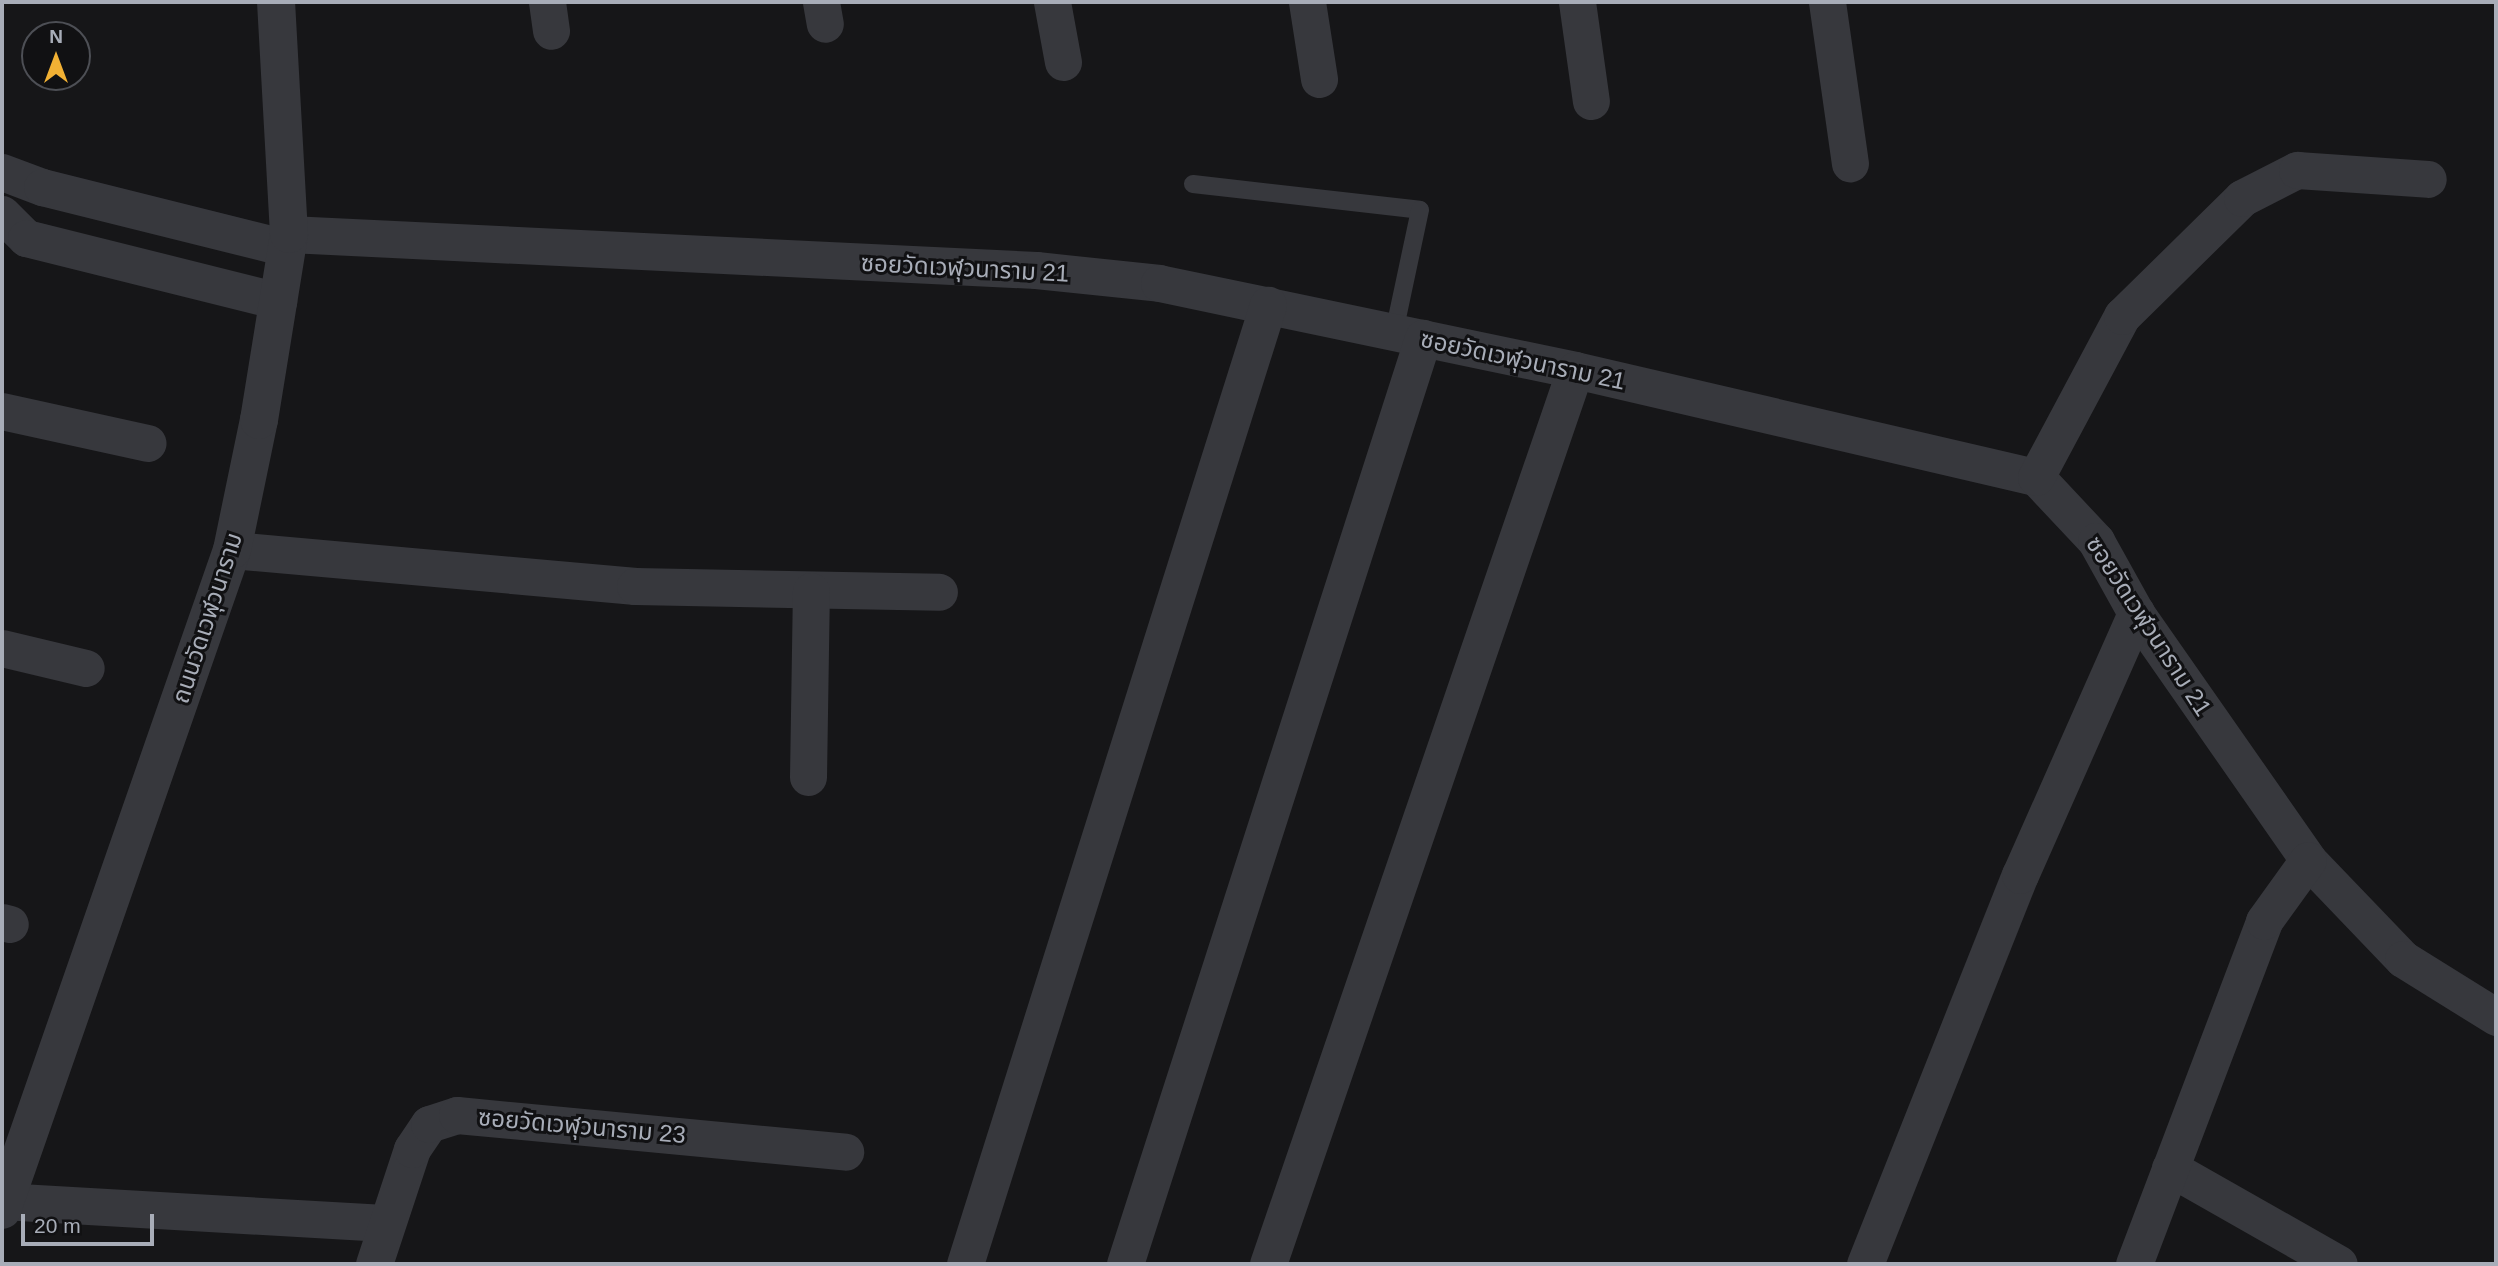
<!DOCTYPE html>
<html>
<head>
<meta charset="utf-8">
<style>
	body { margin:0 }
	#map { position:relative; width:2498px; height:1266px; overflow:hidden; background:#161618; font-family:Helvetica,"Noto Sans Thai",sans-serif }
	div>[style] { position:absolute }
	.service>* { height:18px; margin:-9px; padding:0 9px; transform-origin:9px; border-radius:9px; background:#37383d }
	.minor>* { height:37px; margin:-18.5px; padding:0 18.5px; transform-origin:18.5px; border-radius:18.5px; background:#37383d }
	.tertiary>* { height:38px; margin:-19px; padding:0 19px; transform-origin:19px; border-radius:19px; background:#37383d }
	span { translate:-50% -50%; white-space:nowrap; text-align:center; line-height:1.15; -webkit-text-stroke:6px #111113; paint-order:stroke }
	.street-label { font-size:24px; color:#a8adb8 }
	.frame { position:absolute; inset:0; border:4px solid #a8adb8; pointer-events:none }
	.north { position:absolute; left:21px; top:21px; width:70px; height:70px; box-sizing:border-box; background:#111113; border:2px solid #4d4f55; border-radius:50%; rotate:0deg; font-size:19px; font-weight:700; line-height:28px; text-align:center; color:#a8adb8 }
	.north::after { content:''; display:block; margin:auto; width:24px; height:32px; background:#f2b134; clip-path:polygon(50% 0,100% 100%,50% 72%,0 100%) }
	.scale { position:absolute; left:21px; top:1214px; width:133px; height:32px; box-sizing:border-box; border:4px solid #a8adb8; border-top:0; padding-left:9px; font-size:21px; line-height:24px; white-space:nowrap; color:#a8adb8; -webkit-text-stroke:5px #111113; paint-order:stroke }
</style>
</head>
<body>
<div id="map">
	<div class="service">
		<div style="left:1193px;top:184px;width:228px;rotate:6.5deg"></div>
		<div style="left:1420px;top:210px;width:125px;rotate:102deg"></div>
	</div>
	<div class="minor">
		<div style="left:547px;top:2px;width:29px;rotate:82deg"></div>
		<div style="left:821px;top:2px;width:22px;rotate:80deg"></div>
		<div style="left:1052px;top:2px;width:61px;rotate:79.6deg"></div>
		<div style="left:1307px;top:2px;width:78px;rotate:81.1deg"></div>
		<div style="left:1577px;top:2px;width:100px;rotate:82deg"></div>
		<div style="left:1827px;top:2px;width:163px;rotate:81.9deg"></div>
		<div style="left:2px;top:172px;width:43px;rotate:20.6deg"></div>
		<div style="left:42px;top:187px;width:252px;rotate:14deg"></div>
		<div style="left:2px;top:214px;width:34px;rotate:45deg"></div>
		<div style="left:26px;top:238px;width:260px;rotate:14deg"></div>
		<div style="left:289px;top:234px;width:748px;rotate:2.76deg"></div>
		<div style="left:1036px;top:270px;width:124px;rotate:6deg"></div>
		<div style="left:1159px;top:283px;width:425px;rotate:11.8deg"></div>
		<div style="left:1575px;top:370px;width:473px;rotate:13.1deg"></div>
		<div style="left:2036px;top:477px;width:88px;rotate:46.8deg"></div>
		<div style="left:2096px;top:541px;width:82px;rotate:60.9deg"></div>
		<div style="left:2136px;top:613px;width:301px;rotate:55.1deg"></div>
		<div style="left:2308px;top:860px;width:137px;rotate:46.2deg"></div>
		<div style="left:2403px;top:959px;width:110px;rotate:31.9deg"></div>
		<div style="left:2px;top:411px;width:149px;rotate:12.4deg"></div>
		<div style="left:2036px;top:477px;width:183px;rotate:-61.9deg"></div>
		<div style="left:2122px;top:316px;width:168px;rotate:-44.5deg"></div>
		<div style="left:2242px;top:198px;width:62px;rotate:-27deg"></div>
		<div style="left:2297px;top:170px;width:131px;rotate:3.9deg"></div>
		<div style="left:232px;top:550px;width:405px;rotate:5.1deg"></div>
		<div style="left:635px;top:586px;width:304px;rotate:1.1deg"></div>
		<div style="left:2px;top:648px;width:86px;rotate:13.4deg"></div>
		<div style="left:808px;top:777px;width:186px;rotate:-89.1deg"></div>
		<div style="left:2px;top:922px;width:8px;rotate:14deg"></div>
		<div style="left:2170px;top:1168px;width:194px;rotate:29.6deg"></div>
		<div style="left:2px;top:1201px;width:383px;rotate:3.3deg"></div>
		<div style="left:374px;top:1264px;width:121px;rotate:-71.7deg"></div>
		<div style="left:412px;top:1149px;width:30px;rotate:-56deg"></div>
		<div style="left:429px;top:1124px;width:29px;rotate:-18deg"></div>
		<div style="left:457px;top:1115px;width:390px;rotate:5.4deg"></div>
		<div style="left:965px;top:1264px;width:1006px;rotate:-72.47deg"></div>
		<div style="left:1125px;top:1264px;width:973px;rotate:-72.16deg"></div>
		<div style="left:1268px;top:1264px;width:945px;rotate:-71.05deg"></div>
		<div style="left:1865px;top:1264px;width:419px;rotate:-68.3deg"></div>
		<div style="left:2020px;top:875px;width:287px;rotate:-66.1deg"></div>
		<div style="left:2134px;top:1264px;width:367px;rotate:-69.2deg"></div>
		<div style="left:2264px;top:921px;width:75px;rotate:-54.2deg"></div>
	</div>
	<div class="tertiary">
		<div style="left:2px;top:1210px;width:699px;rotate:-70.79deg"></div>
		<div style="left:232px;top:550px;width:133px;rotate:-78.3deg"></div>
		<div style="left:259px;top:420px;width:188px;rotate:-80.8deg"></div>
		<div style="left:289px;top:234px;width:232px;rotate:-93.2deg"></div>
	</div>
	<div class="street-label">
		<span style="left:965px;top:268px;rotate:3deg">ซอยวัดเวฬุวนาราม 21</span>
		<span style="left:1523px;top:360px;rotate:12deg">ซอยวัดเวฬุวนาราม 21</span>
		<span style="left:207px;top:618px;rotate:-72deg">ถนนวัดเวฬุวนาราม</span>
		<span style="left:2149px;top:626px;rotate:57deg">ซอยวัดเวฬุวนาราม 21</span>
		<span style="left:582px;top:1126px;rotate:5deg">ซอยวัดเวฬุวนาราม 23</span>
	</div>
	<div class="frame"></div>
	<div class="north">N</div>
	<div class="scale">20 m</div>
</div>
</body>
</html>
